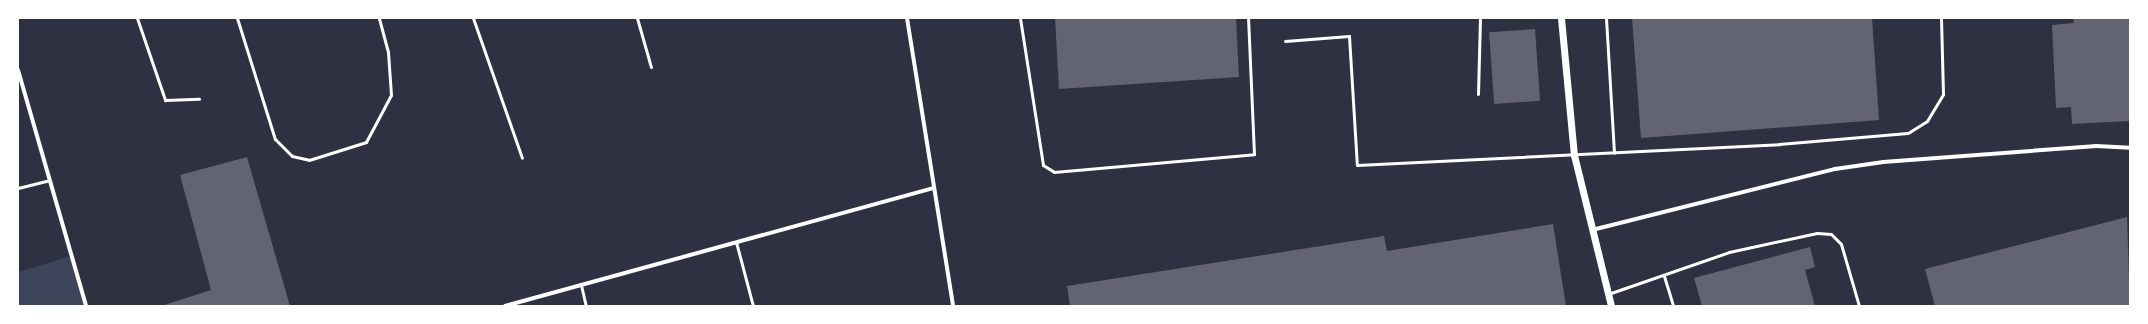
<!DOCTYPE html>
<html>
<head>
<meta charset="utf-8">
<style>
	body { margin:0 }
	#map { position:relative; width:2148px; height:324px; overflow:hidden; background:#2d3142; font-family:Overpass,sans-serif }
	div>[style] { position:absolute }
	.green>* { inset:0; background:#3c4559 }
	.building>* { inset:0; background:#626471; transform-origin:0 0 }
	.service>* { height:3px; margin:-1.5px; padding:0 1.5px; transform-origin:1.5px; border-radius:1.5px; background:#fff }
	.minor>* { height:4px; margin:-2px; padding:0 2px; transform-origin:2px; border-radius:2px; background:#fff }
	.tertiary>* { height:7px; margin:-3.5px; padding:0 3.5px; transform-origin:3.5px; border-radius:3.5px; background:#fff }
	span { translate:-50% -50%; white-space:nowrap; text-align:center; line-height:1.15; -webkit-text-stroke:4px #fff; paint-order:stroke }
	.frame { position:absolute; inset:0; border:19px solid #fff; pointer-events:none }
</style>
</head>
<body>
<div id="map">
	<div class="green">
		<div style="clip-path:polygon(71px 256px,86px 306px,18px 306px,18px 272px)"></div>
	</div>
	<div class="building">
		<div style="clip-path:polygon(1055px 18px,1236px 18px,1239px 77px,1059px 89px)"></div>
		<div style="clip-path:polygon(1632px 18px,1872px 18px,1879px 120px,1641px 138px)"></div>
		<div style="clip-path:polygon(2073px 18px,2130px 18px,2130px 121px,2072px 124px,2071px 107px,2056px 108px,2052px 25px,2074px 23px)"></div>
		<div style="left:1535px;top:29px;width:72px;height:46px;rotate:86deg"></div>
		<div style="clip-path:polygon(247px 157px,290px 306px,161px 306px,211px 290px,180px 175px)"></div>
		<div style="clip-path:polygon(2127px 217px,2130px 306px,1935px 306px,1925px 269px)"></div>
		<div style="clip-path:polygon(1553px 224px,1566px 306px,1070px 306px,1067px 286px,1384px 236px,1387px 251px)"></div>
		<div style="clip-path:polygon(1810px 247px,1815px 267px,1805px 270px,1815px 306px,1702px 306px,1694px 278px)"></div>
	</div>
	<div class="service">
		<div style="left:137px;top:18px;width:87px;rotate:71.1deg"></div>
		<div style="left:165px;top:100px;width:34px;rotate:-2deg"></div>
		<div style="left:237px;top:18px;width:127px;rotate:72.6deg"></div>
		<div style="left:275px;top:139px;width:24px;rotate:45deg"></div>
		<div style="left:292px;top:156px;width:17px;rotate:13deg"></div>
		<div style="left:309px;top:160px;width:60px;rotate:-17.5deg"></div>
		<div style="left:366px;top:142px;width:53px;rotate:-62deg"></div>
		<div style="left:391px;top:95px;width:43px;rotate:-94deg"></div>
		<div style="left:388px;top:52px;width:35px;rotate:-105deg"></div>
		<div style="left:473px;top:18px;width:148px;rotate:70.7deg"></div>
		<div style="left:637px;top:18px;width:51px;rotate:74.1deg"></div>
		<div style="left:1020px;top:18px;width:149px;rotate:81.1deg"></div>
		<div style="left:1043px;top:165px;width:13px;rotate:32deg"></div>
		<div style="left:1054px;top:172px;width:201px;rotate:-5.1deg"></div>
		<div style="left:1254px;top:154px;width:136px;rotate:-92.5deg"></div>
		<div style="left:1606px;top:18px;width:135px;rotate:86.6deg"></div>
		<div style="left:1285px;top:41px;width:64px;rotate:-4.5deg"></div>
		<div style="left:1349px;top:36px;width:129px;rotate:86.5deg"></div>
		<div style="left:1357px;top:165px;width:423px;rotate:-2.8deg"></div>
		<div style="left:1779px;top:144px;width:129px;rotate:-4.9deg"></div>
		<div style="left:1908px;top:133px;width:22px;rotate:-32deg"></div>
		<div style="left:1927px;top:121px;width:31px;rotate:-59deg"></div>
		<div style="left:1943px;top:94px;width:76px;rotate:-91.5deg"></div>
		<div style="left:1478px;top:94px;width:76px;rotate:-88.5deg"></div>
		<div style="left:18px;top:188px;width:32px;rotate:-14deg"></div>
		<div style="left:736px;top:242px;width:66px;rotate:75.1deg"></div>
		<div style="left:1664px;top:276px;width:31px;rotate:73deg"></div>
		<div style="left:581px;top:285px;width:22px;rotate:77deg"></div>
		<div style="left:1608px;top:294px;width:128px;rotate:-19.1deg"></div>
		<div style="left:1729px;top:252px;width:90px;rotate:-12.2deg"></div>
		<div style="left:1817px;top:233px;width:14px;rotate:4deg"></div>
		<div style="left:1831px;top:234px;width:14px;rotate:45deg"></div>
		<div style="left:1841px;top:244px;width:65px;rotate:73.8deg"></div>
	</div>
	<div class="minor">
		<div style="left:907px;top:18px;width:292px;rotate:80.9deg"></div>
		<div style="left:18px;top:70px;width:246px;rotate:73.9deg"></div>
		<div style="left:1592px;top:230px;width:251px;rotate:-14.1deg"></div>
		<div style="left:1835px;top:169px;width:49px;rotate:-8.3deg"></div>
		<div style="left:1883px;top:162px;width:214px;rotate:-4.3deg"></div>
		<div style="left:2096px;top:146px;width:34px;rotate:3deg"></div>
		<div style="left:505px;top:306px;width:445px;rotate:-15.4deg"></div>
	</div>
	<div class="tertiary">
		<div style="left:1561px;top:18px;width:138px;rotate:84.6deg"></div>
		<div style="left:1574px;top:155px;width:155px;rotate:76.2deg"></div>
	</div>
	<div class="frame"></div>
</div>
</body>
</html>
